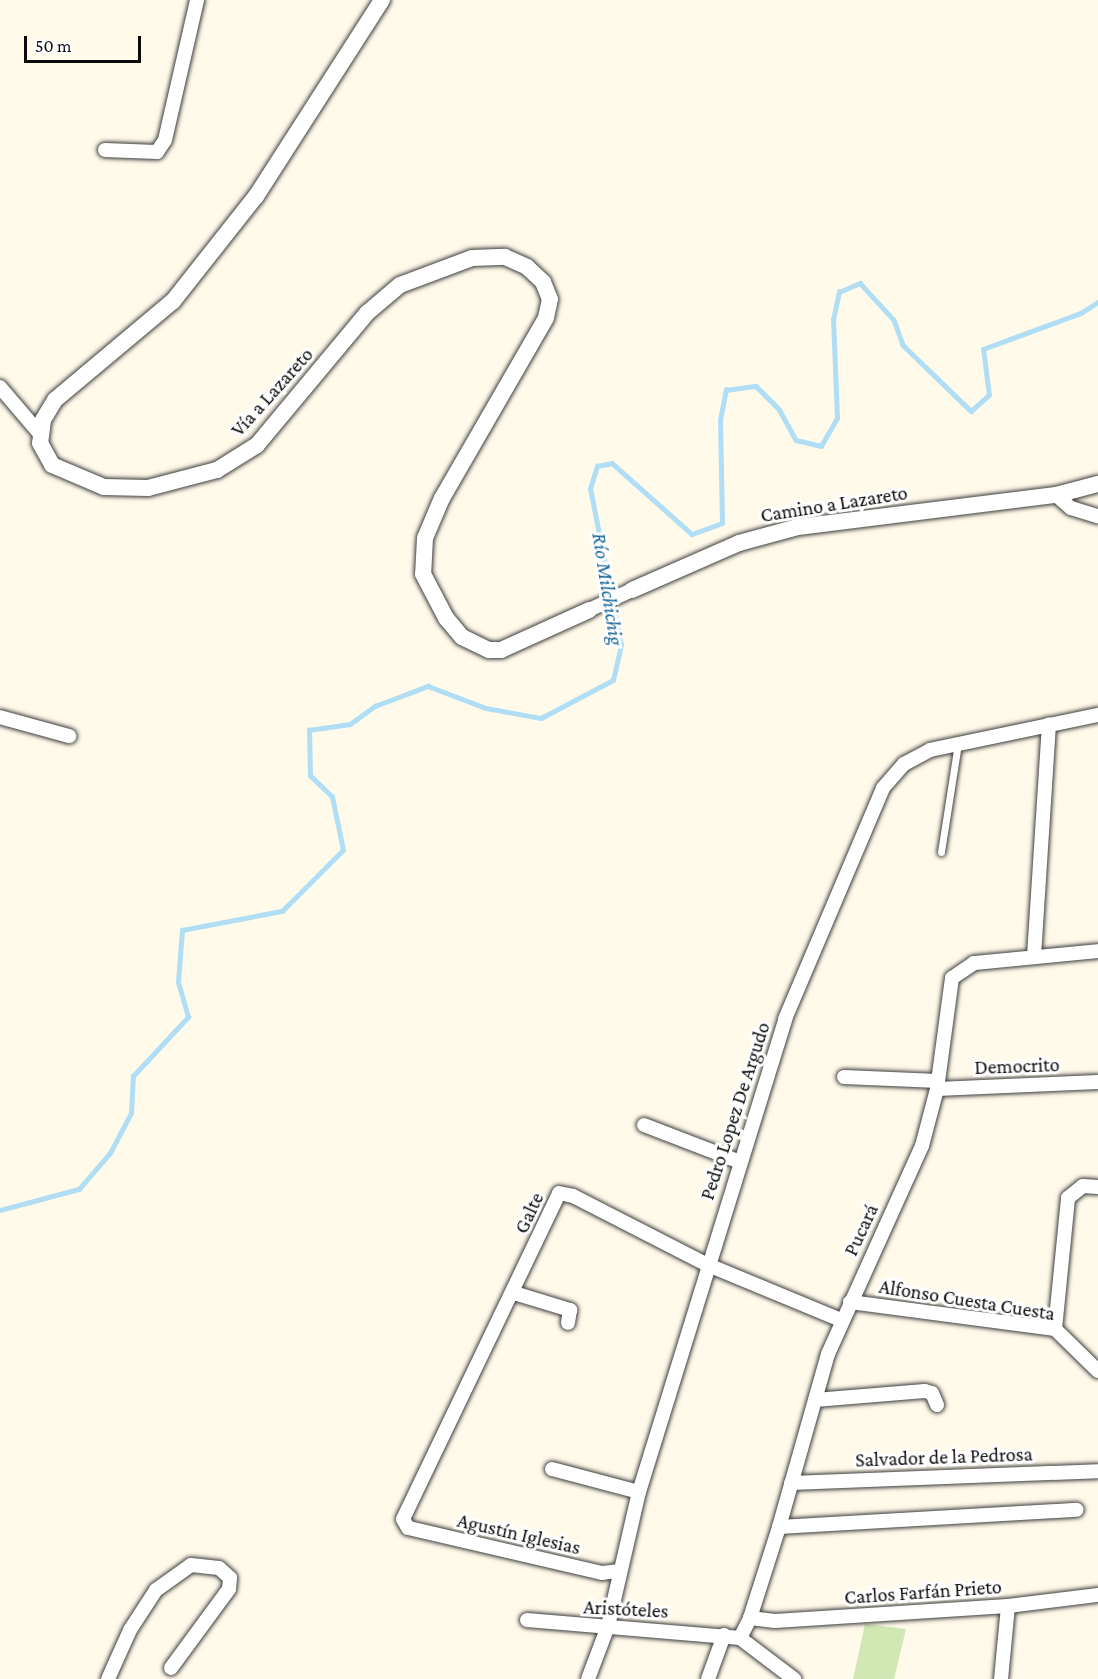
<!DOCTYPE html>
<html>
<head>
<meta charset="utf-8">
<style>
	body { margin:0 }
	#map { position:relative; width:1098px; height:1679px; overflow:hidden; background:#fffaea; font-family:"Crimson Pro",serif }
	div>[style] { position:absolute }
	.green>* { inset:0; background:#d1e8b5 }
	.stream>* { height:4.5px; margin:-2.25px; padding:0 2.25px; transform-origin:2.25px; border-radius:2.25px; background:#afdef5 }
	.roads { filter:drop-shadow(0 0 2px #3e3e3e) drop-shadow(0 0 2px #3e3e3e) }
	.service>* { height:7px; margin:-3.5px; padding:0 3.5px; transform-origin:3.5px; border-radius:3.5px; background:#fff }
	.minor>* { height:14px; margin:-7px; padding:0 7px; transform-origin:7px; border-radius:7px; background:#fff }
	.tertiary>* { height:16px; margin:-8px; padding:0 8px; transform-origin:8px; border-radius:8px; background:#fff }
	span { translate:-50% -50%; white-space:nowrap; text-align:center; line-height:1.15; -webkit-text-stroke:6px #fff; paint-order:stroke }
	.street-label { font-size:20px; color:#0b0b0b }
	.water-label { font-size:21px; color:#17679b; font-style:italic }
	.scale { position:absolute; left:24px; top:36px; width:117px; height:27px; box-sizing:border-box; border:3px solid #0b0b0b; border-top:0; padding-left:8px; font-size:18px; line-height:21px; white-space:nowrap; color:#0b0b0b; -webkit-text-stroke:4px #fff; paint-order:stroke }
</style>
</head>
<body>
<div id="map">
	<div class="green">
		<div style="clip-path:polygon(865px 1624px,906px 1629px,894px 1679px,853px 1679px)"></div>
	</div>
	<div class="stream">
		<div style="left:0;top:1210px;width:82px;rotate:-14.9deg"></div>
		<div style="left:79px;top:1189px;width:48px;rotate:-49.3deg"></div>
		<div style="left:110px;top:1153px;width:45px;rotate:-62.3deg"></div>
		<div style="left:131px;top:1113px;width:37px;rotate:-87deg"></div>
		<div style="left:133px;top:1076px;width:81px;rotate:-47deg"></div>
		<div style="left:188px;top:1017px;width:36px;rotate:-106deg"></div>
		<div style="left:178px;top:982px;width:52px;rotate:-85.6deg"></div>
		<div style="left:182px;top:930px;width:102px;rotate:-10.8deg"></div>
		<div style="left:282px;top:911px;width:86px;rotate:-45deg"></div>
		<div style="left:343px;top:850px;width:54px;rotate:-101.7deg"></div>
		<div style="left:332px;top:797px;width:30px;rotate:-136deg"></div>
		<div style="left:310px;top:776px;width:46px;rotate:-91.2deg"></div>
		<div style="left:309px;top:730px;width:41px;rotate:-8.3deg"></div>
		<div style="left:350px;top:724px;width:31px;rotate:-36deg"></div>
		<div style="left:375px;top:706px;width:57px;rotate:-20.7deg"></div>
		<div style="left:428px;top:686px;width:62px;rotate:20.8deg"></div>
		<div style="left:486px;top:708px;width:56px;rotate:10.3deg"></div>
		<div style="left:541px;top:718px;width:81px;rotate:-27.8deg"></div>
		<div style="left:613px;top:680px;width:36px;rotate:-77deg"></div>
		<div style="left:621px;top:645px;width:159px;rotate:-101.2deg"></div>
		<div style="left:590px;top:489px;width:24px;rotate:-73deg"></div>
		<div style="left:597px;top:466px;width:15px;rotate:-11deg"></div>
		<div style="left:612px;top:463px;width:107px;rotate:41.6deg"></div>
		<div style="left:692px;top:534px;width:32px;rotate:-20deg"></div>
		<div style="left:722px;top:523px;width:103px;rotate:-91.1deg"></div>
		<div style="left:720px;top:420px;width:31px;rotate:-79deg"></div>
		<div style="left:726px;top:390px;width:30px;rotate:-8deg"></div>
		<div style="left:756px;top:386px;width:33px;rotate:45deg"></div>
		<div style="left:779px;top:409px;width:35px;rotate:61deg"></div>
		<div style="left:796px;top:440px;width:26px;rotate:13deg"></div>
		<div style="left:821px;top:446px;width:32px;rotate:-60deg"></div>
		<div style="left:837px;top:418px;width:98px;rotate:-92.3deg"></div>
		<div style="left:833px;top:320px;width:29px;rotate:-78deg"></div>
		<div style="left:839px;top:292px;width:23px;rotate:-23deg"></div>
		<div style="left:860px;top:283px;width:50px;rotate:47.4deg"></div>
		<div style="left:894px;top:320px;width:27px;rotate:70deg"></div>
		<div style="left:903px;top:345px;width:95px;rotate:44.1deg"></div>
		<div style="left:971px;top:411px;width:24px;rotate:-42deg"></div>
		<div style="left:989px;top:395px;width:46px;rotate:-97.4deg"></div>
		<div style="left:983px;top:349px;width:104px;rotate:-20.2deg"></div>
		<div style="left:1081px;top:313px;width:20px;rotate:-33deg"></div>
	</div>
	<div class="roads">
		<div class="service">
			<div style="left:941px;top:852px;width:110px;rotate:-81.1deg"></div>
		</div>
		<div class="minor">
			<div style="left:105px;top:150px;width:52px;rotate:2.2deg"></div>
			<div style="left:157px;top:152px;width:14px;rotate:-56deg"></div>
			<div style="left:165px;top:140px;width:144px;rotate:-77.1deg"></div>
			<div style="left:0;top:387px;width:62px;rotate:49.6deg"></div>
			<div style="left:1056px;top:495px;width:20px;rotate:41deg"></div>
			<div style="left:1071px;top:508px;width:28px;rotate:17deg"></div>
			<div style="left:589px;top:610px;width:47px;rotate:-24.9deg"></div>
			<div style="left:0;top:717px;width:72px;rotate:15.4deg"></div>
			<div style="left:1034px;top:956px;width:232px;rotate:-86.3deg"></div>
			<div style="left:844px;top:1077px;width:94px;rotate:2.4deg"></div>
			<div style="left:937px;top:1089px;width:161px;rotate:-2.5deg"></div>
			<div style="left:644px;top:1125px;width:101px;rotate:21deg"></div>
			<div style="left:514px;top:1293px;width:59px;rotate:16.9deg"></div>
			<div style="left:570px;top:1310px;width:13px;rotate:99deg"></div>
			<div style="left:850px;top:1302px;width:207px;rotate:7.5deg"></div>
			<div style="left:1055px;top:1329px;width:60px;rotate:44.3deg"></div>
			<div style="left:1055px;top:1329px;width:132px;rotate:-84.3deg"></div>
			<div style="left:1068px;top:1198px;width:19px;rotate:-39deg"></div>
			<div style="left:1083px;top:1186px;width:15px;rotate:4deg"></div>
			<div style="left:815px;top:1400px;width:110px;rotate:-4.7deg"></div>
			<div style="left:925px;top:1391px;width:7px;rotate:16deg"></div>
			<div style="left:932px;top:1393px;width:13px;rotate:67deg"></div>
			<div style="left:552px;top:1469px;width:90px;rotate:14.8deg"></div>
			<div style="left:791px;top:1483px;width:307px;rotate:-2.2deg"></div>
			<div style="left:779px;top:1527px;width:298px;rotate:-3.3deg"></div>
			<div style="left:620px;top:1571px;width:18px;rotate:174deg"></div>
			<div style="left:602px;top:1573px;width:199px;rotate:-166.9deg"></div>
			<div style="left:408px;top:1528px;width:10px;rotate:-119deg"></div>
			<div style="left:403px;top:1519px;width:361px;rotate:-64.4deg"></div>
			<div style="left:559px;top:1193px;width:14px;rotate:12deg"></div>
			<div style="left:573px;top:1196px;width:152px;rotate:27.1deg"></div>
			<div style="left:708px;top:1265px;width:144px;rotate:22.5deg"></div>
			<div style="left:750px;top:1618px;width:25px;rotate:7deg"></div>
			<div style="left:775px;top:1621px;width:233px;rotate:-3.7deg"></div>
			<div style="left:1008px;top:1606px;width:91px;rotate:-7deg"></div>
			<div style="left:527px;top:1620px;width:214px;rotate:4.8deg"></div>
			<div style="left:740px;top:1638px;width:68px;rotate:37.2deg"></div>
			<div style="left:740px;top:1638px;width:22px;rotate:-63deg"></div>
			<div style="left:750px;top:1618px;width:96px;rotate:-72.3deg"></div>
			<div style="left:779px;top:1527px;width:180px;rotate:-74.2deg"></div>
			<div style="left:828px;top:1354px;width:228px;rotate:-65.7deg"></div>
			<div style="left:922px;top:1146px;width:59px;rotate:-75.3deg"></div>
			<div style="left:937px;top:1089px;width:112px;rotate:-82.3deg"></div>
			<div style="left:952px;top:978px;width:27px;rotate:-34deg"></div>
			<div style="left:974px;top:963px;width:125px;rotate:-5.5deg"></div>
			<div style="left:108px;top:1679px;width:54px;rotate:-65.8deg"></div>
			<div style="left:130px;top:1630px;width:48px;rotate:-57deg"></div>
			<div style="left:156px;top:1590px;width:43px;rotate:-35.5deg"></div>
			<div style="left:191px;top:1565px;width:28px;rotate:6deg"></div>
			<div style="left:219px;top:1568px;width:15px;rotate:42deg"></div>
			<div style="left:230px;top:1578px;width:11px;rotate:95deg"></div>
			<div style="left:229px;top:1589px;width:98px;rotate:126.3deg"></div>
			<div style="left:588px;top:1679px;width:57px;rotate:-69.3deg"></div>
			<div style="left:608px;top:1626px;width:138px;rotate:-77deg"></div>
			<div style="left:639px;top:1492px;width:495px;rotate:-72.8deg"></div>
			<div style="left:785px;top:1019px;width:251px;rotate:-67deg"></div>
			<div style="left:883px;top:788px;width:32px;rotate:-49deg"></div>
			<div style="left:904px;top:764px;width:30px;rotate:-28deg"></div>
			<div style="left:930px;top:750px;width:172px;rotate:-11.8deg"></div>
			<div style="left:708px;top:1679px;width:47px;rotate:-70deg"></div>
			<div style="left:1001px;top:1679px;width:73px;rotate:-84.5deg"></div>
		</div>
		<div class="tertiary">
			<div style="left:382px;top:0;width:233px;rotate:122.7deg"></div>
			<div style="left:256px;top:196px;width:134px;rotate:128.3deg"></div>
			<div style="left:173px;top:301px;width:154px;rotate:140deg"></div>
			<div style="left:55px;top:400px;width:23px;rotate:121deg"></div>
			<div style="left:43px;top:420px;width:23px;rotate:97deg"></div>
			<div style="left:40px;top:443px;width:25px;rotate:61deg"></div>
			<div style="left:52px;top:465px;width:56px;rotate:22.9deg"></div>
			<div style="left:104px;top:487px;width:44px;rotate:1.3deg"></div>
			<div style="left:148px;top:488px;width:71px;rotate:-14.6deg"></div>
			<div style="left:217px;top:470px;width:47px;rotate:-32deg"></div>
			<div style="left:257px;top:445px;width:172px;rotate:-50.2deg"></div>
			<div style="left:367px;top:313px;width:43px;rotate:-40.3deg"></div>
			<div style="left:400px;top:285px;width:77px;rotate:-20.6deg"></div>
			<div style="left:472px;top:258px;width:33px;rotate:-2deg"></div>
			<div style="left:505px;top:257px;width:24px;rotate:24deg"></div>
			<div style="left:527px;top:267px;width:22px;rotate:43deg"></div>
			<div style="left:543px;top:282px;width:18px;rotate:68deg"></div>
			<div style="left:550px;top:299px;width:19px;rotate:102deg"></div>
			<div style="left:546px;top:318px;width:208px;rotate:120deg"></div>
			<div style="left:442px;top:498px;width:43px;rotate:113deg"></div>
			<div style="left:425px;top:538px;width:36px;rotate:93deg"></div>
			<div style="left:423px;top:574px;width:50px;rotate:62.4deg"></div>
			<div style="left:446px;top:618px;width:25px;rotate:50deg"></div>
			<div style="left:462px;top:637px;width:30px;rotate:26deg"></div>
			<div style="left:489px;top:650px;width:12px"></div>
			<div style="left:501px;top:650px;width:97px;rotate:-24.4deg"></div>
			<div style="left:632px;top:590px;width:117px;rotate:-23.7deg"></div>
			<div style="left:739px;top:543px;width:61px;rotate:-15.2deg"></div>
			<div style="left:798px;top:527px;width:260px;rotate:-7.1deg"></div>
			<div style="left:1056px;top:495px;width:43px;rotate:-14.7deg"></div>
		</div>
	</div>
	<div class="street-label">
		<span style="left:272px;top:392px;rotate:-48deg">Vía a Lazareto</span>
		<span style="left:834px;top:504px;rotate:-9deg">Camino a Lazareto</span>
		<span style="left:1017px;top:1066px;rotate:-2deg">Democrito</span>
		<span style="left:735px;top:1111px;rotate:-72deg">Pedro Lopez De Argudo</span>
		<span style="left:529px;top:1213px;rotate:-65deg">Galte</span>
		<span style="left:861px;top:1230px;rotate:-65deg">Pucará</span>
		<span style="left:967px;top:1300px;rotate:9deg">Alfonso Cuesta Cuesta</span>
		<span style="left:944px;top:1457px;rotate:-2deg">Salvador de la Pedrosa</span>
		<span style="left:519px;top:1534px;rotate:13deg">Agustín Iglesias</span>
		<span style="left:923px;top:1592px;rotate:-4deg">Carlos Farfán Prieto</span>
		<span style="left:626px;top:1609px;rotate:3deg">Aristóteles</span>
	</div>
	<div class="water-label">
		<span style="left:608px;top:589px;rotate:81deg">Río Milchichig</span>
	</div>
	<div class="scale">50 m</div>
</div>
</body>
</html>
